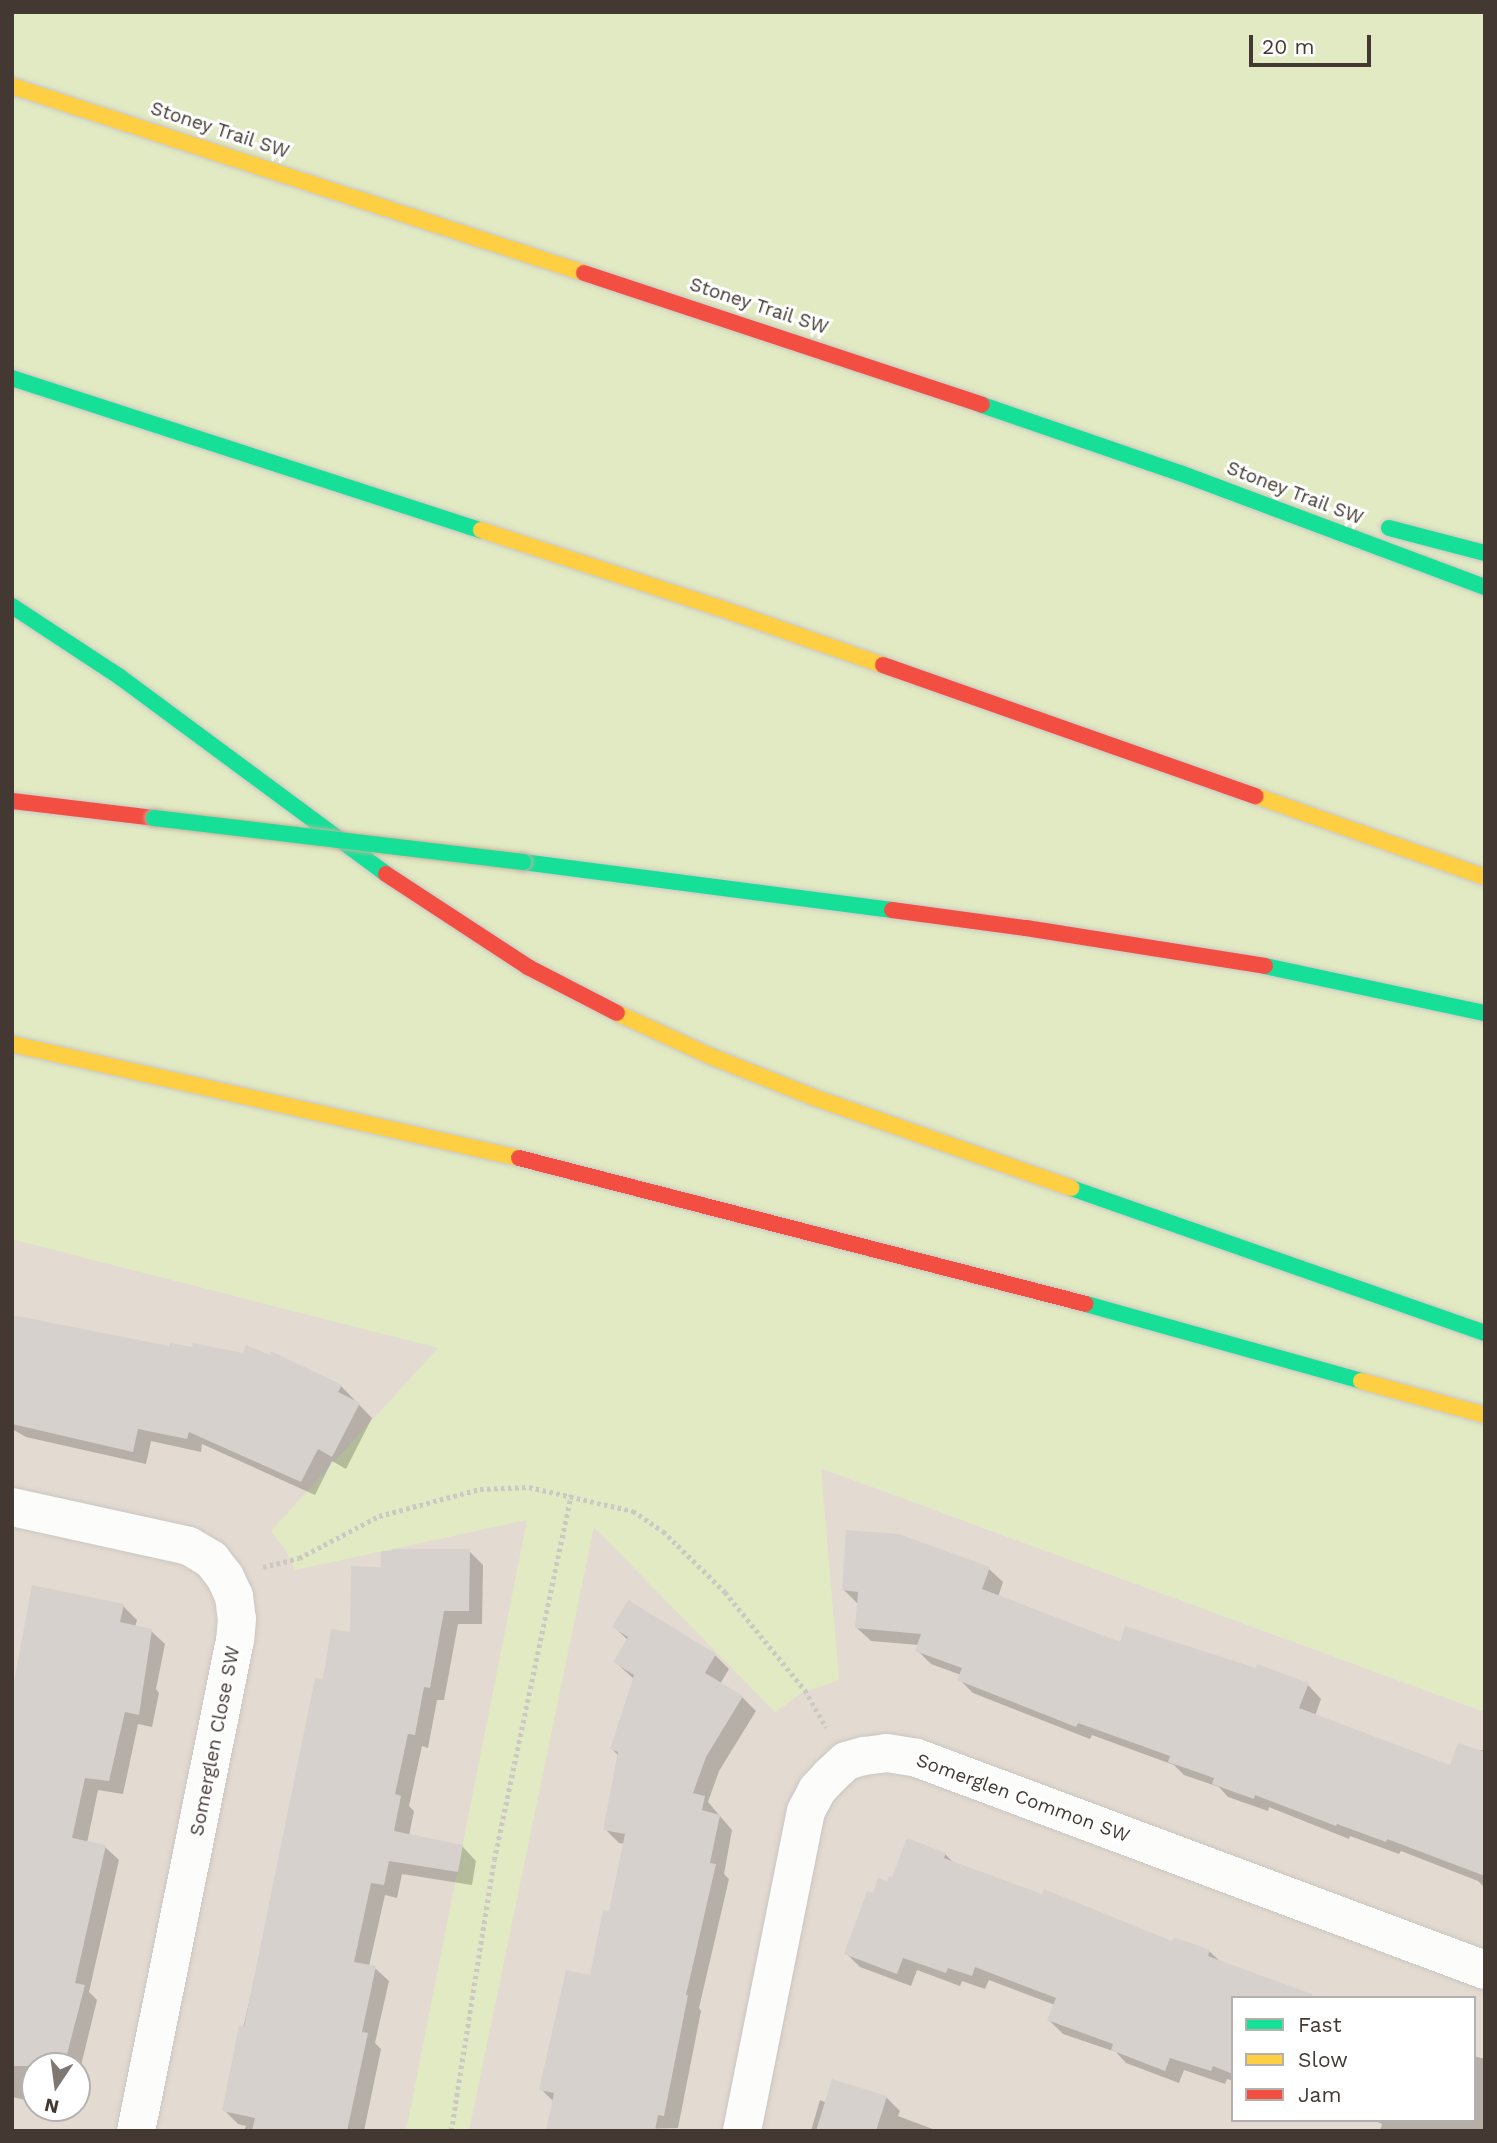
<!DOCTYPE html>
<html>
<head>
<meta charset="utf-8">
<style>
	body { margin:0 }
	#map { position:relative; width:1497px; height:2143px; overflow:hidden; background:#eeeae5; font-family:"Work Sans",sans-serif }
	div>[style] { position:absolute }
	.residential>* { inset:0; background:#e3dbd2 }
	.green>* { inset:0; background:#e1eac2 }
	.shadow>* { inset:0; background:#0003 }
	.building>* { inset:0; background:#d6d1cc }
	.path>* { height:4.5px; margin-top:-2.25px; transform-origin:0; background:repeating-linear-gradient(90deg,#ccc9c5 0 3.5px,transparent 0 7px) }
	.roads { filter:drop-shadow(0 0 2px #cac6c1) drop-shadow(0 0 2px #cac6c1) }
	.street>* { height:38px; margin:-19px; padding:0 19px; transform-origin:19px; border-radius:19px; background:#fcfcfb }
	.fast>* { height:16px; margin:-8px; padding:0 8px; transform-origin:8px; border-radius:8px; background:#16e098 }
	.slow>* { height:16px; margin:-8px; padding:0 8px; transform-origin:8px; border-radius:8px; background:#ffcf43 }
	.jam>* { height:16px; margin:-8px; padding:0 8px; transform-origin:8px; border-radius:8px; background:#f24e42 }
	.bridges { filter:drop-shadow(0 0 2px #c8b29f) drop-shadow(0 0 2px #c8b29f) }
	.fast-bridge>* { height:16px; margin:-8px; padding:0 8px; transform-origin:8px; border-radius:8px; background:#16e098 }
	span { translate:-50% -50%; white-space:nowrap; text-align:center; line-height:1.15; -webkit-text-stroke:6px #fff; paint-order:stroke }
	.street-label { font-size:19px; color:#433932 }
	.frame { position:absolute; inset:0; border:14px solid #433932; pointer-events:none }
	.legend { position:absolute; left:1231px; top:1996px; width:245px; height:126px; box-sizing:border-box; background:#fff; border:2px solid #b4b0ad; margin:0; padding:9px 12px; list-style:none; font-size:21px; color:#433932 }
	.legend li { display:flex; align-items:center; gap:14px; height:35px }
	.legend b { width:35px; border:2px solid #b4b0ad }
	.north { position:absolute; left:21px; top:2052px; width:70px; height:70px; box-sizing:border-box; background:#fff; border:2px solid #b4b0ad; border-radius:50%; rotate:193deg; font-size:19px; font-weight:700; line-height:28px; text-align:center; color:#433932 }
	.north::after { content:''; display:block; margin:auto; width:24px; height:32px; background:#7f7771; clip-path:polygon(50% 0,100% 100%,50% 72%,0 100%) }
	.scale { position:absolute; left:1249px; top:35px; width:122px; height:32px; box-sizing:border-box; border:4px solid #433932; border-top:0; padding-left:9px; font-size:21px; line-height:24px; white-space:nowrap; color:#433932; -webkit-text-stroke:5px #fff; paint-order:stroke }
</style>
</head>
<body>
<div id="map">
	<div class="residential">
		<div style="clip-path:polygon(evenodd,12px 1239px,614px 1392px,1485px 1712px,1485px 2131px,12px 2131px,12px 1239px,1233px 1998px,1474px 1998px,1474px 2120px,1233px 2120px,1233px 1998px,12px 1239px,35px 2066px,77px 2066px,77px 2108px,35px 2108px,35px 2066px)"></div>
	</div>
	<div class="green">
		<div style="clip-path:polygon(12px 12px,1485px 12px,1485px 1712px,821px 1468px,839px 1680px,802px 1693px,775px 1712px,594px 1527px,469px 2131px,406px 2131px,527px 1520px,295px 1570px,285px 1549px,271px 1531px,438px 1348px,12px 1239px)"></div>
	</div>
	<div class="shadow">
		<div style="clip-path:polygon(12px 1316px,341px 1386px,372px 1418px,346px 1469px,332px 1461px,315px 1495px,202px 1444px,201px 1452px,151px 1441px,146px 1464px,26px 1437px,12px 1429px)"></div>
		<div style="clip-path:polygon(899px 1535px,989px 1569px,1003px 1582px,998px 1597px,1121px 1644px,1308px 1685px,1321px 1699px,1315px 1716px,1451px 1767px,1481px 1750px,1485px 1751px,1485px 1888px,1478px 1881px,1401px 1851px,1399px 1854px,1350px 1836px,1349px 1839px,1269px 1807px,1268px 1811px,1228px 1797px,1219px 1787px,1184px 1775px,1174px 1765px,1092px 1735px,1090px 1739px,973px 1693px,959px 1679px,961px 1675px,931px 1664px,917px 1650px,919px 1645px,871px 1641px,857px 1628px,857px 1603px,844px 1590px)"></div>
		<div style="clip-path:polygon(469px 1551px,483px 1565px,482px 1624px,458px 1624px,444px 1700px,437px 1700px,428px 1748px,422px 1746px,409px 1806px,414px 1811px,409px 1836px,463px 1847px,476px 1861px,472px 1885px,402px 1874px,397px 1898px,385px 1895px,369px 1966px,375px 1968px,389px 1981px,375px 2043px,381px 2049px,364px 2131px,244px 2131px,246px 2126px,238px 2124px,224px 2110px,324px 1681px,352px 1634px,383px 1569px)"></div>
		<div style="clip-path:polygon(123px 1606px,137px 1620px,135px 1627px,151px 1631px,165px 1644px,156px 1689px,159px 1693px,152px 1727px,138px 1724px,123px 1794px,98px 1790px,87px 1843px,105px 1847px,119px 1860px,89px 1992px,97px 2000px,77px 2082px,77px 2066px,35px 2066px,35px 2102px,12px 2097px,12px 1700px)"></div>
		<div style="clip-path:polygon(614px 1627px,715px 1655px,729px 1669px,720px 1684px,742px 1697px,756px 1711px,719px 1771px,708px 1802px,732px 1830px,724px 1874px,729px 1879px,699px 2008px,701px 2011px,678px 2128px,548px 2131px,554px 2102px,541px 2089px,591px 1977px,611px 1913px,625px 1844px,619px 1843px,605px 1829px,619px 1756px,612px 1749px,634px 1679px,615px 1662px,628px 1640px)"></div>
		<div style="clip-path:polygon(945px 1854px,954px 1863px,1174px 1943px,1209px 1951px,1221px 1962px,1318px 1998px,1233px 1998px,1233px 2081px,1227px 2079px,1225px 2084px,1184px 2070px,1179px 2083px,1126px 2063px,1116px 2052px,1063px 2034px,1049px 2020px,1055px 2005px,989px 1980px,985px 1989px,962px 1981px,960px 1986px,917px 1970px,911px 1986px,860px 1967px,846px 1953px,874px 1895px,888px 1883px)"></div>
		<div style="clip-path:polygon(1474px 2056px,1485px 2059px,1485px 2131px,1380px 2131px,1382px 2124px,1373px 2120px,1474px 2120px)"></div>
		<div style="clip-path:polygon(886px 2097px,900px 2111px,898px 2116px,938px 2131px,811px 2131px,820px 2100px,827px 2103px)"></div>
	</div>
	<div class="building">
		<div style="clip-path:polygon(12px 1315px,169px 1346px,170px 1343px,192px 1347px,193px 1343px,243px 1353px,246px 1345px,270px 1355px,271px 1351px,342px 1385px,338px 1392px,360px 1403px,332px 1457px,318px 1449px,301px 1482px,189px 1432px,187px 1439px,138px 1429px,133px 1452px,12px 1424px)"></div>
		<div style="clip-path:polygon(846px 1530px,899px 1534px,990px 1567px,982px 1589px,1120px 1642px,1125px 1626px,1256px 1668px,1257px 1664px,1309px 1683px,1299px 1708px,1450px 1765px,1458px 1743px,1485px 1752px,1485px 1876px,1387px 1839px,1386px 1842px,1337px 1824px,1336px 1826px,1255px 1795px,1254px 1799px,1212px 1784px,1214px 1778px,1168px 1762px,1170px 1756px,1078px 1723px,1076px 1727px,957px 1680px,962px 1668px,915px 1651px,921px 1634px,855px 1628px,858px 1592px,842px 1590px)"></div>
		<div style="clip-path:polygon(392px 1549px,470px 1549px,469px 1611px,444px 1611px,430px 1688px,424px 1687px,415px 1735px,408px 1734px,395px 1794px,401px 1796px,394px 1831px,463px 1845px,458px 1872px,389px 1861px,384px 1885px,371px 1883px,354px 1962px,376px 1966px,362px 2032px,368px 2033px,347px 2131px,252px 2131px,255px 2118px,222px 2111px,239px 2026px,244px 2027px,315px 1678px,323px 1679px,331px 1629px,350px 1632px,351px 1566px,381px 1567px,381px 1551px,392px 1551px)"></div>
		<div style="clip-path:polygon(32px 1585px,124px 1604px,120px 1622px,152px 1629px,139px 1715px,125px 1712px,109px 1781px,85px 1778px,72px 1838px,106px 1845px,75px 1983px,85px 1985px,64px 2066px,12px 2066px,12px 1693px)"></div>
		<div style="clip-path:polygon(628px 1600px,716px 1654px,705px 1673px,743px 1696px,706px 1757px,693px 1793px,705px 1796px,702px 1810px,720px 1815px,710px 1863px,716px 1864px,686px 1995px,688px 1995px,664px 2116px,658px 2115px,655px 2131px,546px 2131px,554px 2093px,539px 2090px,566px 1970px,590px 1975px,603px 1910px,609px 1911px,625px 1834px,603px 1830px,618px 1752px,610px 1749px,634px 1675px,613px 1662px,628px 1637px,612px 1627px)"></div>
		<div style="clip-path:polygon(907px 1838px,946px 1853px,944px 1858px,1042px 1894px,1044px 1889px,1172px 1941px,1174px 1937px,1210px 1950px,1208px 1956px,1312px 1994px,1311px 1998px,1233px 1998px,1233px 2074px,1213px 2066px,1211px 2071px,1170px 2058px,1165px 2071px,1111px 2050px,1113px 2044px,1047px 2020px,1056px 1998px,975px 1967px,972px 1976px,948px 1968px,946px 1973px,903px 1958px,897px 1974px,844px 1954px,867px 1891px,873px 1893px,878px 1878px,887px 1881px,889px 1876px,892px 1877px)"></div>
		<div style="clip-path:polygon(832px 2079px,887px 2096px,876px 2131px,816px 2131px)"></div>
	</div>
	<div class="path">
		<div style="left:263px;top:1567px;width:37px;rotate:-14deg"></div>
		<div style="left:299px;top:1558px;width:90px;rotate:-27.7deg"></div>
		<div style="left:379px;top:1516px;width:105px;rotate:-15deg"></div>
		<div style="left:480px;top:1489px;width:49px;rotate:-2.3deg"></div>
		<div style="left:529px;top:1487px;width:107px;rotate:13deg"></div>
		<div style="left:633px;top:1511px;width:36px;rotate:34deg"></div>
		<div style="left:663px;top:1531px;width:87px;rotate:44.5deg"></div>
		<div style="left:725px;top:1592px;width:127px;rotate:50.8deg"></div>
		<div style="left:805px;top:1690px;width:43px;rotate:60.4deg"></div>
		<div style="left:451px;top:2131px;width:274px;rotate:-81deg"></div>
		<div style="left:494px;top:1860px;width:373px;rotate:-78.1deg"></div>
	</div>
	<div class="roads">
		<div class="street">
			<div style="left:12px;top:1507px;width:181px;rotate:12.4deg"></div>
			<div style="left:189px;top:1546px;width:26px;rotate:31deg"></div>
			<div style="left:211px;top:1559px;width:23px;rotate:52deg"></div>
			<div style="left:225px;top:1577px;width:21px;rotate:65deg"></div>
			<div style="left:234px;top:1596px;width:23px;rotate:83deg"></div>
			<div style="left:237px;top:1619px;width:21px;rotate:95deg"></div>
			<div style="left:235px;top:1640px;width:501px;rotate:101.4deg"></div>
			<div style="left:742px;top:2131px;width:326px;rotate:-78.7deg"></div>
			<div style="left:806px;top:1811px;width:24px;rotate:-62deg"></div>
			<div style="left:817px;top:1790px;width:19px;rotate:-47deg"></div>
			<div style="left:830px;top:1776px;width:22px;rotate:-43deg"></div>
			<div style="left:846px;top:1761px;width:19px;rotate:-16deg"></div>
			<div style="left:864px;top:1756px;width:23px;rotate:-7deg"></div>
			<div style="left:887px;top:1753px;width:30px;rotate:9deg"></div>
			<div style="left:917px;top:1758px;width:606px;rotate:20.47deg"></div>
		</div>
		<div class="fast">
			<div style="left:12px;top:378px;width:493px;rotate:18deg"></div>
			<div style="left:982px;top:405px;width:209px;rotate:19deg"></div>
			<div style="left:1180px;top:473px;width:326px;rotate:20.5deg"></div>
			<div style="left:1389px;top:528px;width:99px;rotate:14.6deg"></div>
			<div style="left:12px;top:606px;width:129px;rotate:33.3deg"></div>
			<div style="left:120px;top:677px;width:331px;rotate:36.5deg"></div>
			<div style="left:523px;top:862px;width:372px;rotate:7.4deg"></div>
			<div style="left:1265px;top:966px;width:225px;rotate:12.1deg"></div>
			<div style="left:1071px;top:1188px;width:439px;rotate:19.3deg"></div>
			<div style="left:1086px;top:1304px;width:286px;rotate:15.6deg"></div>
		</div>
		<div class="slow">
			<div style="left:12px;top:86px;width:602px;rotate:18.1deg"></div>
			<div style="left:481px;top:530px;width:248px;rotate:18.1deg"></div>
			<div style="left:717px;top:607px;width:176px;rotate:19.3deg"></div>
			<div style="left:1256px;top:796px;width:243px;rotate:19.5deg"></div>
			<div style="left:617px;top:1013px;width:102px;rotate:24.8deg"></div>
			<div style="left:710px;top:1056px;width:111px;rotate:21.7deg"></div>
			<div style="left:813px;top:1097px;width:274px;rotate:19.4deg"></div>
			<div style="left:12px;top:1044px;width:520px;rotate:12.67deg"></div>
			<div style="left:1361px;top:1381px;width:129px;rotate:15.3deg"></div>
		</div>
		<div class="jam">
			<div style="left:584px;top:273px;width:419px;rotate:18.3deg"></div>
			<div style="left:883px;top:665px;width:395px;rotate:19.4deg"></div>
			<div style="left:12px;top:801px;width:143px;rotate:6.8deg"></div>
			<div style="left:386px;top:874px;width:170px;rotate:33.2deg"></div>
			<div style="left:528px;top:967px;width:100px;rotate:27.3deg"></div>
			<div style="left:892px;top:910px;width:135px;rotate:7.7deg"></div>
			<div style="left:1026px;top:928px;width:242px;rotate:9deg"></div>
			<div style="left:519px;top:1158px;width:585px;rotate:14.44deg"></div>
		</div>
	</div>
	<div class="bridges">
		<div class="fast-bridge">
			<div style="left:154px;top:818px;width:372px;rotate:6.8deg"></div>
		</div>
	</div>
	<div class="street-label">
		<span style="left:220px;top:130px;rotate:18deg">Stoney Trail SW</span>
		<span style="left:759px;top:306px;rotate:18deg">Stoney Trail SW</span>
		<span style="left:1295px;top:493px;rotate:21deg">Stoney Trail SW</span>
		<span style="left:215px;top:1741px;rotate:-79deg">Somerglen Close SW</span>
		<span style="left:1023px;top:1798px;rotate:20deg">Somerglen Common SW</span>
	</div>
	<div class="frame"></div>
	<ul class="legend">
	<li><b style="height:9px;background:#16e098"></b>Fast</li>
	<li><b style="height:9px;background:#ffcf43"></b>Slow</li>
	<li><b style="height:9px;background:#f24e42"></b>Jam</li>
	</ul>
	<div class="north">N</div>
	<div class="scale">20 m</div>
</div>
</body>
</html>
